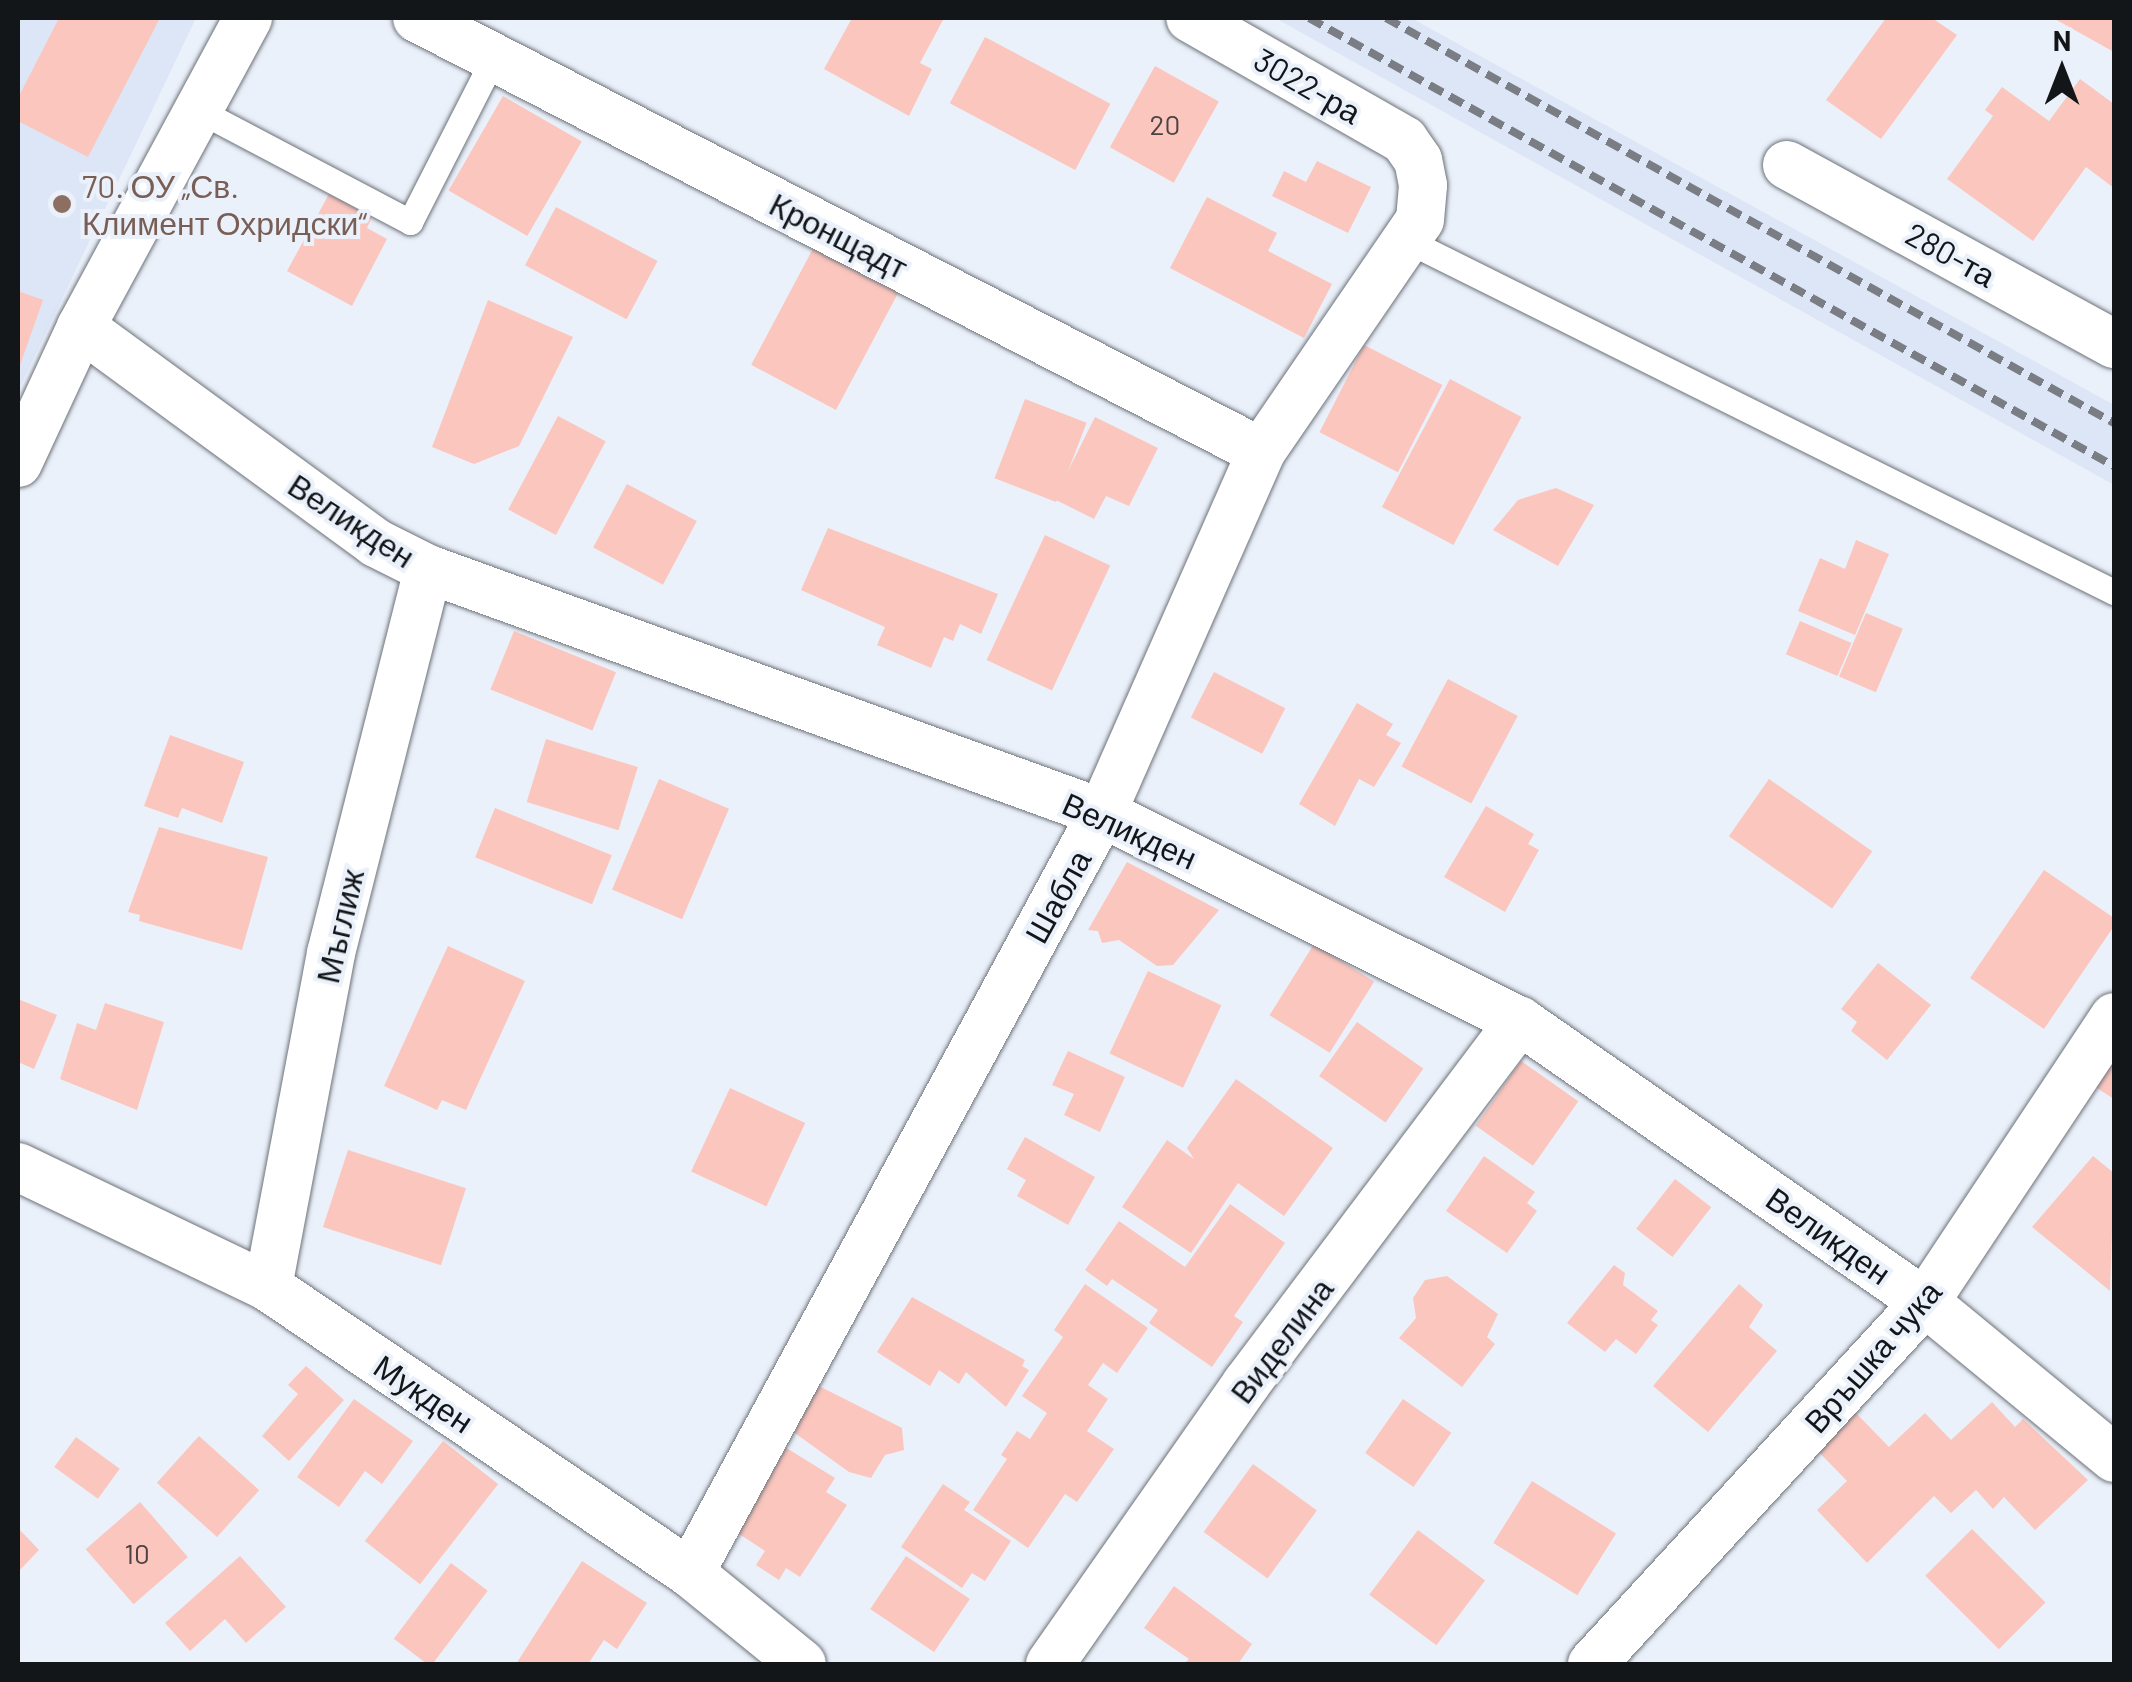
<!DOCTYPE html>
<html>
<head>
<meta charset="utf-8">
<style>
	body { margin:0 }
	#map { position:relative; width:2132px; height:1682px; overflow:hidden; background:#ebf1fa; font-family:Barlow,sans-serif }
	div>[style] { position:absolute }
	.built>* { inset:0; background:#dce6f6 }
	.building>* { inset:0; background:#fbc6be; transform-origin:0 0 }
	.roads { filter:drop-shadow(0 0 2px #6d727a) drop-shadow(0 0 2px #6d727a) }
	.service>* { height:25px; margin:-12.5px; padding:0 12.5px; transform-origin:12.5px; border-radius:12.5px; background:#fff }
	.minor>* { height:48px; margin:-24px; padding:0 24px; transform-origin:24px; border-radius:24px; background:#fff }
	.rail>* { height:8px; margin-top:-4px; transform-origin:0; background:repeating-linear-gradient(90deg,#7a7e84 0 15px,transparent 0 23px) }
	.dots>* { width:28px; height:28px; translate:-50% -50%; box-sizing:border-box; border:5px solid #ebf1fa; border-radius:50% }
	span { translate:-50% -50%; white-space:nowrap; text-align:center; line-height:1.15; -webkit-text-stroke:8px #ebf1fa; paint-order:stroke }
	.number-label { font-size:28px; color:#4d4242 }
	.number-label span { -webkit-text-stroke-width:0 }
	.street-label { font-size:32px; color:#131619 }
	.education-label { font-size:32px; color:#785e54 }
	.left { translate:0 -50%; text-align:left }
	.frame { position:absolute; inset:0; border:20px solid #131619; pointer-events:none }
	.north { position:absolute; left:2012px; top:20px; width:100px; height:100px; -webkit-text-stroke:8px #ebf1fa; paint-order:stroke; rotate:0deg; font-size:28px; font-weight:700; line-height:40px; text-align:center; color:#131619 }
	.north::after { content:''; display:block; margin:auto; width:35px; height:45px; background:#131619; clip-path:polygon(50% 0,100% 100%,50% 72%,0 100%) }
</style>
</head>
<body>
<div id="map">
	<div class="built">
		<div style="clip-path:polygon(18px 18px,196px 18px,18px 391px)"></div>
		<div style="clip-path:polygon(1275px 18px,1411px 18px,2114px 405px,2114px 485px)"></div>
	</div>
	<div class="building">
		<div style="clip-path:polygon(59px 18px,160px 18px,88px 157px,18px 121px,18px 98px)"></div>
		<div style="clip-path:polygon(852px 18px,944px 18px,920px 63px,932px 69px,909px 116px,824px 69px)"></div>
		<div style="clip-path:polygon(1886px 18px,1932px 18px,1957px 35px,1881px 139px,1826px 100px)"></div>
		<div style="clip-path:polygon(2053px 18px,2114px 18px,2114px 52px)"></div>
		<div style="left:985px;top:37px;width:142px;height:75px;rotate:28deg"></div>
		<div style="left:1155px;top:66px;width:73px;height:93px;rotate:29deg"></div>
		<div style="clip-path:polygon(2080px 79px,2114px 104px,2114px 188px,2086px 167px,2033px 241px,1947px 179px,1993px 116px,1985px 110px,2002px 87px,2049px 121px)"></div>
		<div style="left:503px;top:96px;width:91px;height:109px;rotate:30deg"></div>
		<div style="clip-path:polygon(1317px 161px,1371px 187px,1348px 233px,1272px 196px,1284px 171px,1306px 182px)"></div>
		<div style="clip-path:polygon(329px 194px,372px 217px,367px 228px,387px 239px,352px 306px,287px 271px)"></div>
		<div style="clip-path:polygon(1207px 197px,1277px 233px,1268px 251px,1332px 284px,1304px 338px,1170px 268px)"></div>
		<div style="left:556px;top:207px;width:115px;height:66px;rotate:28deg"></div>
		<div style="left:816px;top:243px;width:96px;height:138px;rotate:28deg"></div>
		<div style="clip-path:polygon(18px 291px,43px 300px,18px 371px)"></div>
		<div style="clip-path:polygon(488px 300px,573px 337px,519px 446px,474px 464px,432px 447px)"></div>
		<div style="left:1364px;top:345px;width:88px;height:98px;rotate:27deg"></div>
		<div style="left:1450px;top:379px;width:81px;height:145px;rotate:28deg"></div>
		<div style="left:1025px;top:399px;width:66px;height:85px;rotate:21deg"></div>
		<div style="left:558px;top:416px;width:54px;height:106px;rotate:28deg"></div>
		<div style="clip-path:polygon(1095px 417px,1158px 448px,1129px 506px,1106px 496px,1094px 519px,1054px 499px)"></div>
		<div style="left:627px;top:484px;width:79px;height:72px;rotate:28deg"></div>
		<div style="clip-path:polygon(1556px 488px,1594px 505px,1558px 566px,1493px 530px,1518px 500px)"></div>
		<div style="clip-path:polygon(828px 528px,998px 594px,981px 634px,960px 624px,953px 641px,944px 637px,931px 668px,877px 645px,885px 627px,801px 590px)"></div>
		<div style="left:1045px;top:535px;width:72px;height:138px;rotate:25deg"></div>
		<div style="clip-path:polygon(1856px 540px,1889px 554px,1855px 635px,1798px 611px,1820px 558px,1845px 569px)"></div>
		<div style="left:1866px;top:613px;width:40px;height:69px;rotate:23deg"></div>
		<div style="left:1800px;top:621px;width:56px;height:36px;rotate:23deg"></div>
		<div style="left:514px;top:631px;width:110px;height:63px;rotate:22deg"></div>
		<div style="left:1214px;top:672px;width:80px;height:51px;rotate:27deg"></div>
		<div style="left:1448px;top:679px;width:79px;height:99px;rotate:28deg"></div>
		<div style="clip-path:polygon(1357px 703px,1393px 724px,1386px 735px,1401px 743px,1374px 787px,1359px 779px,1335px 826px,1299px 804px)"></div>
		<div style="clip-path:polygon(170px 735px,244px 762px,222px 823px,182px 808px,178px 818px,144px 806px)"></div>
		<div style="left:546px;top:739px;width:96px;height:66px;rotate:17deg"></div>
		<div style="left:659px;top:779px;width:76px;height:120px;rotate:23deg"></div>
		<div style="left:1769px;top:779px;width:126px;height:70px;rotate:35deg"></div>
		<div style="clip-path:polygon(1486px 806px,1534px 834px,1528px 844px,1539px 850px,1505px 912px,1444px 877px)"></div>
		<div style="left:495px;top:808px;width:126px;height:53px;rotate:22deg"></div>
		<div style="clip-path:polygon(159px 827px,268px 857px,242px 950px,139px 921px,140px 915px,128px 912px)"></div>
		<div style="clip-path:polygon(1127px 862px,1219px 910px,1173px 965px,1157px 966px,1119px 940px,1102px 943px,1098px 931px,1088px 930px)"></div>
		<div style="clip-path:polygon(2044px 870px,2114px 918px,2114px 926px,2044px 1029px,1970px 978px)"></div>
		<div style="left:1314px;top:944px;width:71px;height:84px;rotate:32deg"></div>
		<div style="clip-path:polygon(448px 946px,525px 981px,466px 1110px,442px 1100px,437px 1110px,384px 1086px)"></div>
		<div style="clip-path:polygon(1878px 963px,1931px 1005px,1887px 1060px,1851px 1031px,1857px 1022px,1841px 1009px)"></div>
		<div style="left:1148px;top:971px;width:81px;height:91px;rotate:25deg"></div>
		<div style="clip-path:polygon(18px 999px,57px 1015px,34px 1069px,18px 1062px)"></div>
		<div style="clip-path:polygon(105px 1003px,164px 1022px,137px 1110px,60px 1079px,77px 1023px,96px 1030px)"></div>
		<div style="left:1357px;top:1022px;width:81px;height:66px;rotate:35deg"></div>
		<div style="clip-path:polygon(2114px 1043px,2114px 1099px,2089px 1083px)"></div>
		<div style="clip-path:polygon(1068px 1051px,1125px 1077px,1100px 1132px,1064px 1115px,1074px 1094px,1052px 1085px)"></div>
		<div style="left:1521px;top:1061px;width:70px;height:79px;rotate:35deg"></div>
		<div style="clip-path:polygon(1236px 1079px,1333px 1148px,1284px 1216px,1238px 1183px,1191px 1253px,1122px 1207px,1167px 1140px,1194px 1159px,1187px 1148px)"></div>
		<div style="left:730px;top:1088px;width:83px;height:92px;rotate:25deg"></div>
		<div style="clip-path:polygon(1025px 1137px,1095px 1177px,1068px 1225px,1017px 1196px,1026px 1180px,1007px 1169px)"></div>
		<div style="left:348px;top:1150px;width:124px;height:81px;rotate:18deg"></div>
		<div style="clip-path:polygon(1484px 1156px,1535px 1192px,1527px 1203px,1537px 1211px,1507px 1253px,1446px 1211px)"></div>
		<div style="clip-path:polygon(2093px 1156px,2114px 1173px,2110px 1291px,2032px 1227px)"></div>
		<div style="left:1675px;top:1179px;width:46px;height:63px;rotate:38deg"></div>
		<div style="clip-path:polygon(1230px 1204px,1285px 1243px,1234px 1316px,1243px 1322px,1212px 1367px,1149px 1323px,1158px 1310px,1112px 1279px,1107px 1286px,1085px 1270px,1119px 1221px,1185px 1267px)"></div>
		<div style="clip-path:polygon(1614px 1265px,1625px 1273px,1623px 1285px,1658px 1311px,1651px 1320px,1658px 1325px,1636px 1354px,1616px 1339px,1605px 1352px,1567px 1323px)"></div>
		<div style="clip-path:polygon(1447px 1276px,1498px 1314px,1487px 1337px,1495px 1344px,1462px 1387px,1399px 1338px,1416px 1318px,1413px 1298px,1425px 1280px)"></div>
		<div style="clip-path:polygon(1085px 1284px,1148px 1328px,1117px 1373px,1103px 1363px,1088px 1385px,1108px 1399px,1087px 1431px,1114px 1449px,1077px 1502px,1065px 1494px,1028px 1548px,973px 1510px,1007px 1459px,1001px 1455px,1017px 1431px,1030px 1439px,1047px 1413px,1022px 1396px,1063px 1337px,1054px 1330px)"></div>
		<div style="clip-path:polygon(1739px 1284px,1763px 1305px,1749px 1327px,1777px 1351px,1708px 1432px,1653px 1386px)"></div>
		<div style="clip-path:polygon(912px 1297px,1025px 1360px,1022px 1366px,1029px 1370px,1006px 1407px,966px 1372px,959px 1384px,939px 1370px,930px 1386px,877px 1352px)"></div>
		<div style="clip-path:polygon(306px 1366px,344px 1400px,289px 1461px,262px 1436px,298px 1394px,288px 1385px)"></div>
		<div style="clip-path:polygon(819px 1386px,902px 1428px,904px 1450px,885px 1455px,871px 1478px,849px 1472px,792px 1431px)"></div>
		<div style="clip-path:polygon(354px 1399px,413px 1441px,382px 1484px,365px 1471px,339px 1507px,297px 1477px)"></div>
		<div style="left:1403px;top:1399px;width:59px;height:66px;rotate:35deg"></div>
		<div style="clip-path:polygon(1992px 1402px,2015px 1427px,2023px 1419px,2088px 1480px,2035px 1530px,2004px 1497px,1993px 1509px,1976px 1490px,1951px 1513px,1934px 1496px,1867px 1563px,1817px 1510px,1847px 1481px,1814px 1447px,1853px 1410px,1889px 1447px,1925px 1413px,1951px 1440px)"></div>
		<div style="left:199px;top:1436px;width:81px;height:63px;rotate:42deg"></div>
		<div style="left:76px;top:1437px;width:54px;height:37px;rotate:36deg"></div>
		<div style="left:443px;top:1441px;width:70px;height:127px;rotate:38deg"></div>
		<div style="clip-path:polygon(780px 1444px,835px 1478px,826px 1492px,847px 1505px,800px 1577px,786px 1568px,779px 1580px,756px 1565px,765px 1551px,727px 1526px)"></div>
		<div style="left:1253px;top:1464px;width:79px;height:84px;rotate:36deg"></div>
		<div style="left:1532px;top:1481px;width:99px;height:73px;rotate:32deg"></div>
		<div style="clip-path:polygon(943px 1484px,970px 1502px,964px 1510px,1011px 1541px,985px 1581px,972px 1573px,962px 1588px,901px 1547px)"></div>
		<div style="left:140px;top:1502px;width:73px;height:72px;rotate:49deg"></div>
		<div style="clip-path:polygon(18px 1528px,39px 1550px,18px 1572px)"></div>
		<div style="left:1972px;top:1529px;width:104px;height:66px;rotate:45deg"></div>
		<div style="left:1418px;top:1530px;width:84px;height:81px;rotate:37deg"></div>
		<div style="clip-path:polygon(240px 1556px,286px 1607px,246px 1643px,225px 1619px,190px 1651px,165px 1623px)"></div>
		<div style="left:906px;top:1556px;width:77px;height:64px;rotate:34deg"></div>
		<div style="clip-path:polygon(582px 1561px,647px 1603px,617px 1649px,604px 1640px,588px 1664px,516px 1664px)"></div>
		<div style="left:451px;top:1563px;width:46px;height:95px;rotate:37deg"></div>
		<div style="clip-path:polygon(1174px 1586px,1252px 1644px,1238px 1664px,1184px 1664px,1189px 1659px,1144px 1628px)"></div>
	</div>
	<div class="roads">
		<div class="service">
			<div style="left:198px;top:110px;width:240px;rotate:27.8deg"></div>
			<div style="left:410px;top:222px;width:185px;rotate:-63deg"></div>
			<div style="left:1406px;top:240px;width:791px;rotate:26.44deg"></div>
		</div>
		<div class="minor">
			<div style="left:417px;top:18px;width:949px;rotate:27.21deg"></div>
			<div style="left:1787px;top:165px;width:373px;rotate:28.7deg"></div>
			<div style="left:81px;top:327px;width:366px;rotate:36.2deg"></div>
			<div style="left:376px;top:543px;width:58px;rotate:26.6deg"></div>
			<div style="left:428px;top:569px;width:717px;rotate:19.9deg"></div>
			<div style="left:1102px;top:813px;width:467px;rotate:26.5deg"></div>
			<div style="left:1520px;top:1021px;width:493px;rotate:34.8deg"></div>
			<div style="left:1925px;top:1302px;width:245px;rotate:39.5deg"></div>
			<div style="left:18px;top:463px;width:150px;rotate:-65.1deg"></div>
			<div style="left:81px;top:327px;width:351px;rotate:-61.6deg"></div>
			<div style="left:18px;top:1167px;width:277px;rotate:25.6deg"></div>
			<div style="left:268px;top:1287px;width:510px;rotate:34.13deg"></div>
			<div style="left:690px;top:1573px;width:144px;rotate:39.1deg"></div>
			<div style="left:268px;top:1287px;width:340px;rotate:-79.3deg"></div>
			<div style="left:331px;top:953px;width:396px;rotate:-75.8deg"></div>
			<div style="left:690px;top:1573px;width:864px;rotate:-61.54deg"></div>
			<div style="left:1102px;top:813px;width:394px;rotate:-66.2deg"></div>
			<div style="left:1261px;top:452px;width:281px;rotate:-55.6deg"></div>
			<div style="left:1420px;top:220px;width:35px;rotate:-85deg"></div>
			<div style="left:1423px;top:185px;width:25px;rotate:-101deg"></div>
			<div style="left:1418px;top:160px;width:24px;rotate:-125deg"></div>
			<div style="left:1404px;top:140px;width:246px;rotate:-150.3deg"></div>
			<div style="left:1050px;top:1664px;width:342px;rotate:-55deg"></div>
			<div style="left:1246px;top:1384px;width:455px;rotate:-53deg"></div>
			<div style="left:1592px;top:1664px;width:492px;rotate:-47.4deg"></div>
			<div style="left:1925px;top:1302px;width:342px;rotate:-56.4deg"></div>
		</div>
	</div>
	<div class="rail">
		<div style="left:1309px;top:18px;width:921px;rotate:29.1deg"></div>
		<div style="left:1386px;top:18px;width:833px;rotate:29.09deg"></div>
	</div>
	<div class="dots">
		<div style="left:62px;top:204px;background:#8d6e63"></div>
	</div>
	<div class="number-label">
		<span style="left:1165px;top:124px">20</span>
		<span style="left:137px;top:1553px">10</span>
	</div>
	<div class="street-label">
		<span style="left:1308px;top:85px;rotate:30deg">3022-ра</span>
		<span style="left:839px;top:235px;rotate:27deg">Кронщадт</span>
		<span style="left:1951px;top:254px;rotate:29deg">280-та</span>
		<span style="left:352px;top:520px;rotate:33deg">Великден</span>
		<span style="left:1130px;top:830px;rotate:24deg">Великден</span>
		<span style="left:1057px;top:896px;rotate:-61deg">Шабла</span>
		<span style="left:339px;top:926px;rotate:-77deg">Мъглиж</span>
		<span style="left:1829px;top:1235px;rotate:35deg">Великден</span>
		<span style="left:1281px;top:1340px;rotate:-53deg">Виделина</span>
		<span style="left:1872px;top:1356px;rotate:-49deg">Връшка чука</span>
		<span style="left:424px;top:1393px;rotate:34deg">Мукден</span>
	</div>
	<div class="education-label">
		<span class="left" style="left:82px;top:204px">70. ОУ „Св.<br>Климент Охридски“</span>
	</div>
	<div class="frame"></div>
	<div class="north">N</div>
</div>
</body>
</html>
